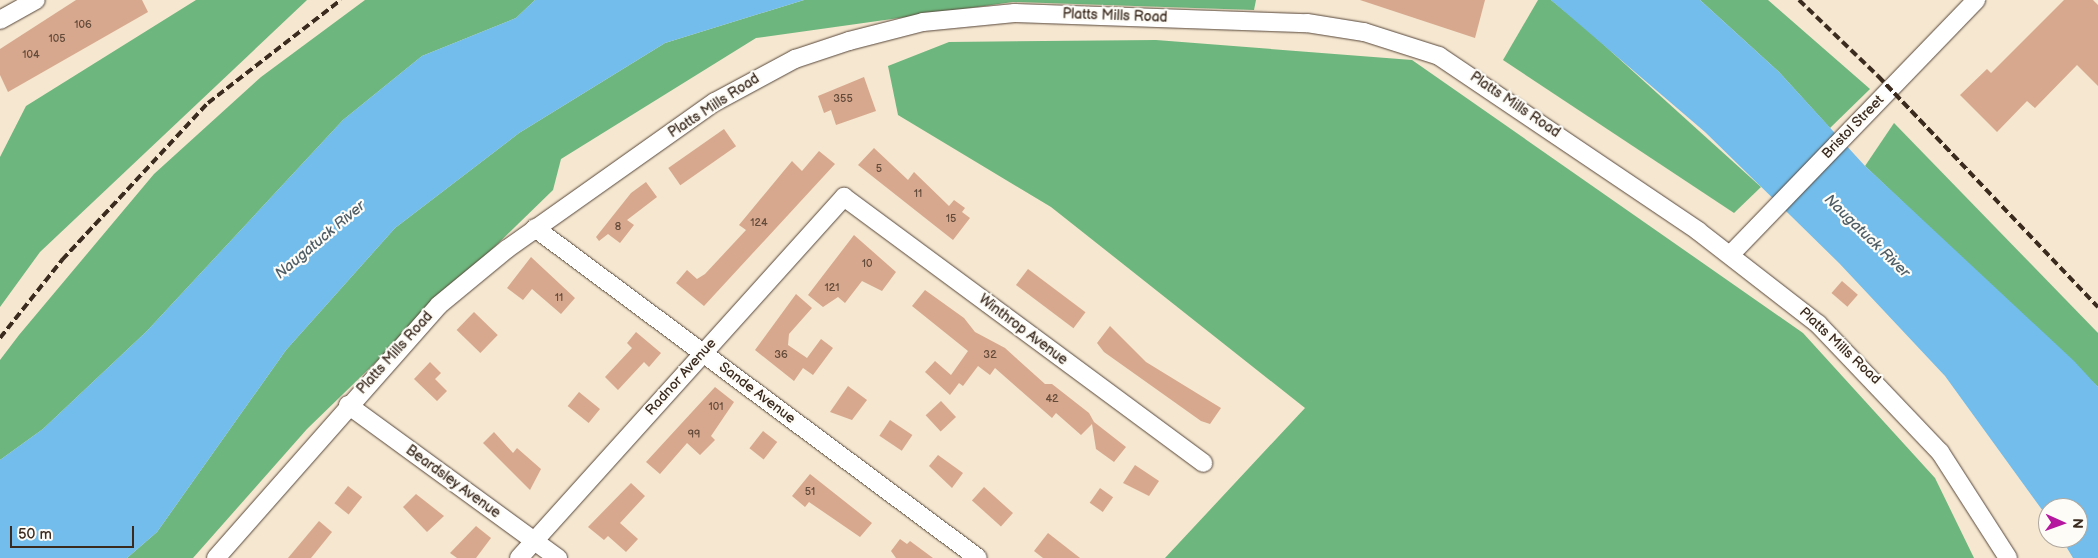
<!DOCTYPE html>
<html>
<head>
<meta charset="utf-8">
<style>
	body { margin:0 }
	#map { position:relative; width:2098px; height:558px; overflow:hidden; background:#f5e7d0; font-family:"Balsamiq Sans",sans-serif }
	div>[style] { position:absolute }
	.forest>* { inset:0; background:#6db67d }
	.water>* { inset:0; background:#72bdeb }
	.building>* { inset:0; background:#d7a88d; transform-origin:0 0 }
	.roads { filter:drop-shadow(0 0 1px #574639) drop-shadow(0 0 1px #574639) }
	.minor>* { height:18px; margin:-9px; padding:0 9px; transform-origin:9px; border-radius:9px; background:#fff }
	.rail>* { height:4px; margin-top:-2px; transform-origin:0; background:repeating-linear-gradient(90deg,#3b2a1e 0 8px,transparent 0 12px) }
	span { translate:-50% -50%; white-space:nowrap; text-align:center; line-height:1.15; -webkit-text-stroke:4.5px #fdfcf7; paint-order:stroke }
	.number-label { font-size:11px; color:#624a3a }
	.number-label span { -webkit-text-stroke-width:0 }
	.street-label { font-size:14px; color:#3b2a1e }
	.water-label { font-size:15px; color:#4e5d66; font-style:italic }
	.north { position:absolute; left:2038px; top:498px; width:50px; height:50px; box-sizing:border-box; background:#fdfcf7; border:1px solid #afa8a0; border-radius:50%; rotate:92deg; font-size:14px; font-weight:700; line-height:20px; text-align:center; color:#3b2a1e }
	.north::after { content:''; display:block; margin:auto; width:18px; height:22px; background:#b5179e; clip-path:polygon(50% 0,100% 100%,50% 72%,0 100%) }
	.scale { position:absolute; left:10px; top:526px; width:124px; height:22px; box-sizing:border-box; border:2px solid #3b2a1e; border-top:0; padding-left:6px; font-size:15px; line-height:18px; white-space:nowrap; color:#3b2a1e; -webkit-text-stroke:4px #fdfcf7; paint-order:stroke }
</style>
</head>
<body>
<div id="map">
	<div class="forest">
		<div style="clip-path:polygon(196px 0,307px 0,40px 252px,0 307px,0 157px,26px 106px)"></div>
		<div style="clip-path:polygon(365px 0,535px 0,516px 18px,422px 56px,343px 120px,147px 331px,43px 429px,0 460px,0 360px,19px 335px,154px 174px,261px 77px)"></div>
		<div style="clip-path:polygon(804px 0,1256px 0,1254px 10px,1013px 2px,756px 38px,561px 159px,553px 190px,307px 429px,193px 558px,127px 558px,157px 532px,286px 350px,395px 228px,519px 133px,665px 43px)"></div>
		<div style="clip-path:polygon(1538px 0,1551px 0,1584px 27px,1761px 187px,1734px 213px,1503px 60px)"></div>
		<div style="clip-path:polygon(1700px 0,1768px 0,1870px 89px,1830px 128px,1779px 72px)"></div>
		<div style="clip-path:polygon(1156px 40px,1412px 60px,1803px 333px,1935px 478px,1974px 558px,1165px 558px,1305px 408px,1051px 207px,898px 115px,888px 66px,949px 42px)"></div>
		<div style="clip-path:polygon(1894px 123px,2098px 333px,2098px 387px,1865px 166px)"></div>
	</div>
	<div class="water">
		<div style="clip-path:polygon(535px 0,804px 0,665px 43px,519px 133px,395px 228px,286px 350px,157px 532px,127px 558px,0 558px,0 460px,43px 429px,147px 331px,343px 120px,422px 56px,516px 18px)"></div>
		<div style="clip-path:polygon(1551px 0,1700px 0,1779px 72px,1865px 166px,2074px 361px,2098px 387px,2098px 558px,2073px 558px,2061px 538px,2078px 538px,2078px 508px,2048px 508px,2048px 518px,1945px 376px,1839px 263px,1705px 132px)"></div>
	</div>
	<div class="building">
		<div style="clip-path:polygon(76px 0,142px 0,148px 12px,8px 92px,0 75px,0 49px)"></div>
		<div style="clip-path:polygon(1360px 0,1485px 0,1475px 38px)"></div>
		<div style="clip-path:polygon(2064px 0,2093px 0,2098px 5px,2098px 86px,2077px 65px,2035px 108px,2027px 101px,1997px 132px,1960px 95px,1987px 69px,1991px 73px)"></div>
		<div style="clip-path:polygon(864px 77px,876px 111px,836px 125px,831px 110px,824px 113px,818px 96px)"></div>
		<div style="left:724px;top:129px;width:21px;height:68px;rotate:55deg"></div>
		<div style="clip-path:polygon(874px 148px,908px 180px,914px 172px,949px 206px,954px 200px,965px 208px,962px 212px,970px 218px,953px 240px,858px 165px)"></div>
		<div style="clip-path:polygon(819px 151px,835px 164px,704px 306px,676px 283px,687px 270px,697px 279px,705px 274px,746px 230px,739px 225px,792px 161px,802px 171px)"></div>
		<div style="clip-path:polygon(646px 182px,657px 197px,627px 220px,634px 225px,620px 243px,608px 234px,599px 241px,596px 237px,631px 193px)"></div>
		<div style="clip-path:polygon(854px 235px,896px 272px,882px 291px,862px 281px,845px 303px,838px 297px,823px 307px,808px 295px)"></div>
		<div style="clip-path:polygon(531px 257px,575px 298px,561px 314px,532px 289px,523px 300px,507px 288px)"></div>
		<div style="left:1028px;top:269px;width:72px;height:20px;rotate:37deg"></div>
		<div style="left:1842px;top:281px;width:21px;height:16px;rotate:41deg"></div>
		<div style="clip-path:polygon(925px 290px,964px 318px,975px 332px,1005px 348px,1045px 384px,1052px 384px,1089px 413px,1094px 422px,1126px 447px,1114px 462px,1096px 449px,1092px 424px,1081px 435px,1056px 413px,1052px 418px,995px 368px,990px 375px,978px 366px,963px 386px,959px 383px,950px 395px,925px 372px,935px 361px,951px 375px,968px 351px,912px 306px)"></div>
		<div style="clip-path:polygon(796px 294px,812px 308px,789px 334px,788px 345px,807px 358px,821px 339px,833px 348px,813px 375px,803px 368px,794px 381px,755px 350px)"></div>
		<div style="left:474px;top:312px;width:33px;height:25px;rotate:44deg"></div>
		<div style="clip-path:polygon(1110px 326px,1146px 362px,1221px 408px,1210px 424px,1201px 421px,1104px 352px,1097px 343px)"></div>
		<div style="clip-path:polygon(636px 332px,661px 353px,649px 367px,644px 362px,618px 390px,605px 377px,632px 348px,627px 343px)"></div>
		<div style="clip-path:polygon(430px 362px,441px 373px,435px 379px,447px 391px,437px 401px,414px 379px)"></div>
		<div style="clip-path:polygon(848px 386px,867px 400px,852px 420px,830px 412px)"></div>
		<div style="clip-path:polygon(715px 387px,734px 402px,711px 436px,715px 440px,700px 455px,687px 443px,660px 474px,646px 462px)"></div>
		<div style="left:579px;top:392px;width:27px;height:18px;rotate:39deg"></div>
		<div style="left:941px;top:401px;width:22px;height:21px;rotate:47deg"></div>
		<div style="left:890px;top:420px;width:27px;height:19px;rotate:34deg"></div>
		<div style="left:763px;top:431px;width:18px;height:22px;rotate:38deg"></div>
		<div style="clip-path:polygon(494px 432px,513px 453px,517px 448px,541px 469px,530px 490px,483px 443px)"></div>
		<div style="clip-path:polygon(938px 455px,963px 473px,952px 488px,929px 466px)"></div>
		<div style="clip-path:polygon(1135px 465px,1159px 481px,1149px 496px,1123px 483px)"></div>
		<div style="clip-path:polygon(810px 474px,872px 523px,860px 537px,809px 502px,805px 507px,792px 496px)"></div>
		<div style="clip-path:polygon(631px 483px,645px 496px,620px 523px,638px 539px,626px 552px,608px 536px,604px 540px,588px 527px)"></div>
		<div style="left:348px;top:486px;width:18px;height:22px;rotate:38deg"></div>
		<div style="left:984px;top:487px;width:39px;height:18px;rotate:42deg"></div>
		<div style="left:1100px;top:488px;width:16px;height:18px;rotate:35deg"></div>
		<div style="clip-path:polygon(416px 494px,444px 516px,427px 532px,403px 507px)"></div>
		<div style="clip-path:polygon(319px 521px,332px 532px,311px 558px,288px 558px)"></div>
		<div style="clip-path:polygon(476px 526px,491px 538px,476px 558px,457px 558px,450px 553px)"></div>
		<div style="clip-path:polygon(1048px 533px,1080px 558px,1043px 558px,1034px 551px)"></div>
		<div style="clip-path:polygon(900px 539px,907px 544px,910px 541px,933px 558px,896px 558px,891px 551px)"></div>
	</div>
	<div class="roads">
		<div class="minor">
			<div style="left:0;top:20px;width:41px;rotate:-29.1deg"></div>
			<div style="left:535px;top:228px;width:552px;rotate:36.68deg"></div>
			<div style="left:1731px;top:254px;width:353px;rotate:-46deg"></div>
			<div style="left:348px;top:405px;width:260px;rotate:36.1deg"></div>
			<div style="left:216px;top:558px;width:337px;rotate:-48.6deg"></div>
			<div style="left:439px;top:305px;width:88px;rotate:-39.5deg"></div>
			<div style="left:507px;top:249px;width:255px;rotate:-35.3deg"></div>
			<div style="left:715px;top:102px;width:91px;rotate:-28.3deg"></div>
			<div style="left:795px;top:59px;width:57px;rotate:-18.4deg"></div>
			<div style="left:849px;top:41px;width:76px;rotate:-14.4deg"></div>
			<div style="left:923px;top:22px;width:92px;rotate:-5.6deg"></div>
			<div style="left:1015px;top:13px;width:292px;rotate:2deg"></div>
			<div style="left:1307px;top:23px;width:58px;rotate:9deg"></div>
			<div style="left:1364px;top:32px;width:79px;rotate:17.7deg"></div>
			<div style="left:1439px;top:56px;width:313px;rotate:34deg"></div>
			<div style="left:1698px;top:231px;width:152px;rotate:37.8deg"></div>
			<div style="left:1818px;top:324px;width:177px;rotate:46.4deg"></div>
			<div style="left:1940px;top:452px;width:126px;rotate:57.3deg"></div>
			<div style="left:519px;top:558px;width:486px;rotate:-48deg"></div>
			<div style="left:844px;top:197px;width:447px;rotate:36.5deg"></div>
		</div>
	</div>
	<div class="rail">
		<div style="left:1799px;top:0;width:110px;rotate:43.9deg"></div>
		<div style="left:1878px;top:76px;width:319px;rotate:46.4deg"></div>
		<div style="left:0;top:338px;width:100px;rotate:-51.5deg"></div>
		<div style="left:62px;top:260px;width:214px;rotate:-47.1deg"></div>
		<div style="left:208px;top:103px;width:168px;rotate:-37.8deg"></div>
	</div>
	<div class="number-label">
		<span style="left:83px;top:25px">106</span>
		<span style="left:57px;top:39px">105</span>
		<span style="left:31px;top:55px">104</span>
		<span style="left:843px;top:99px">355</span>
		<span style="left:879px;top:169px">5</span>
		<span style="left:918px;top:194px">11</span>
		<span style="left:951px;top:219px">15</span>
		<span style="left:759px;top:223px">124</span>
		<span style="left:618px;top:227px">8</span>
		<span style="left:867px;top:264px">10</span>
		<span style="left:832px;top:288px">121</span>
		<span style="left:559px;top:298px">11</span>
		<span style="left:781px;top:355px">36</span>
		<span style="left:990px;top:355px">32</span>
		<span style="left:1052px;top:399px">42</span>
		<span style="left:716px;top:407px">101</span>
		<span style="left:694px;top:435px">99</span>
		<span style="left:810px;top:492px">51</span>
	</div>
	<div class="street-label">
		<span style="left:1115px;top:16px;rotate:2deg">Platts Mills Road</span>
		<span style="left:1515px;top:105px;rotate:34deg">Platts Mills Road</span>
		<span style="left:714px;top:106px;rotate:-33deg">Platts Mills Road</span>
		<span style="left:1853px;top:127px;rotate:-46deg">Bristol Street</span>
		<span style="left:1023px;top:330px;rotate:37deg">Winthrop Avenue</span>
		<span style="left:1840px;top:346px;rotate:43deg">Platts Mills Road</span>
		<span style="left:395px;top:353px;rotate:-48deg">Platts Mills Road</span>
		<span style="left:681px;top:377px;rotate:-48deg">Radnor Avenue</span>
		<span style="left:757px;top:393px;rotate:37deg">Sande Avenue</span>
		<span style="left:453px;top:482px;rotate:36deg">Beardsley Avenue</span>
	</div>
	<div class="water-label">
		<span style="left:1867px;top:236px;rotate:44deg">Naugatuck River</span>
		<span style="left:320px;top:240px;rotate:-40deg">Naugatuck River</span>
	</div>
	<div class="north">N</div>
	<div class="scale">50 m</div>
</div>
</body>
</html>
